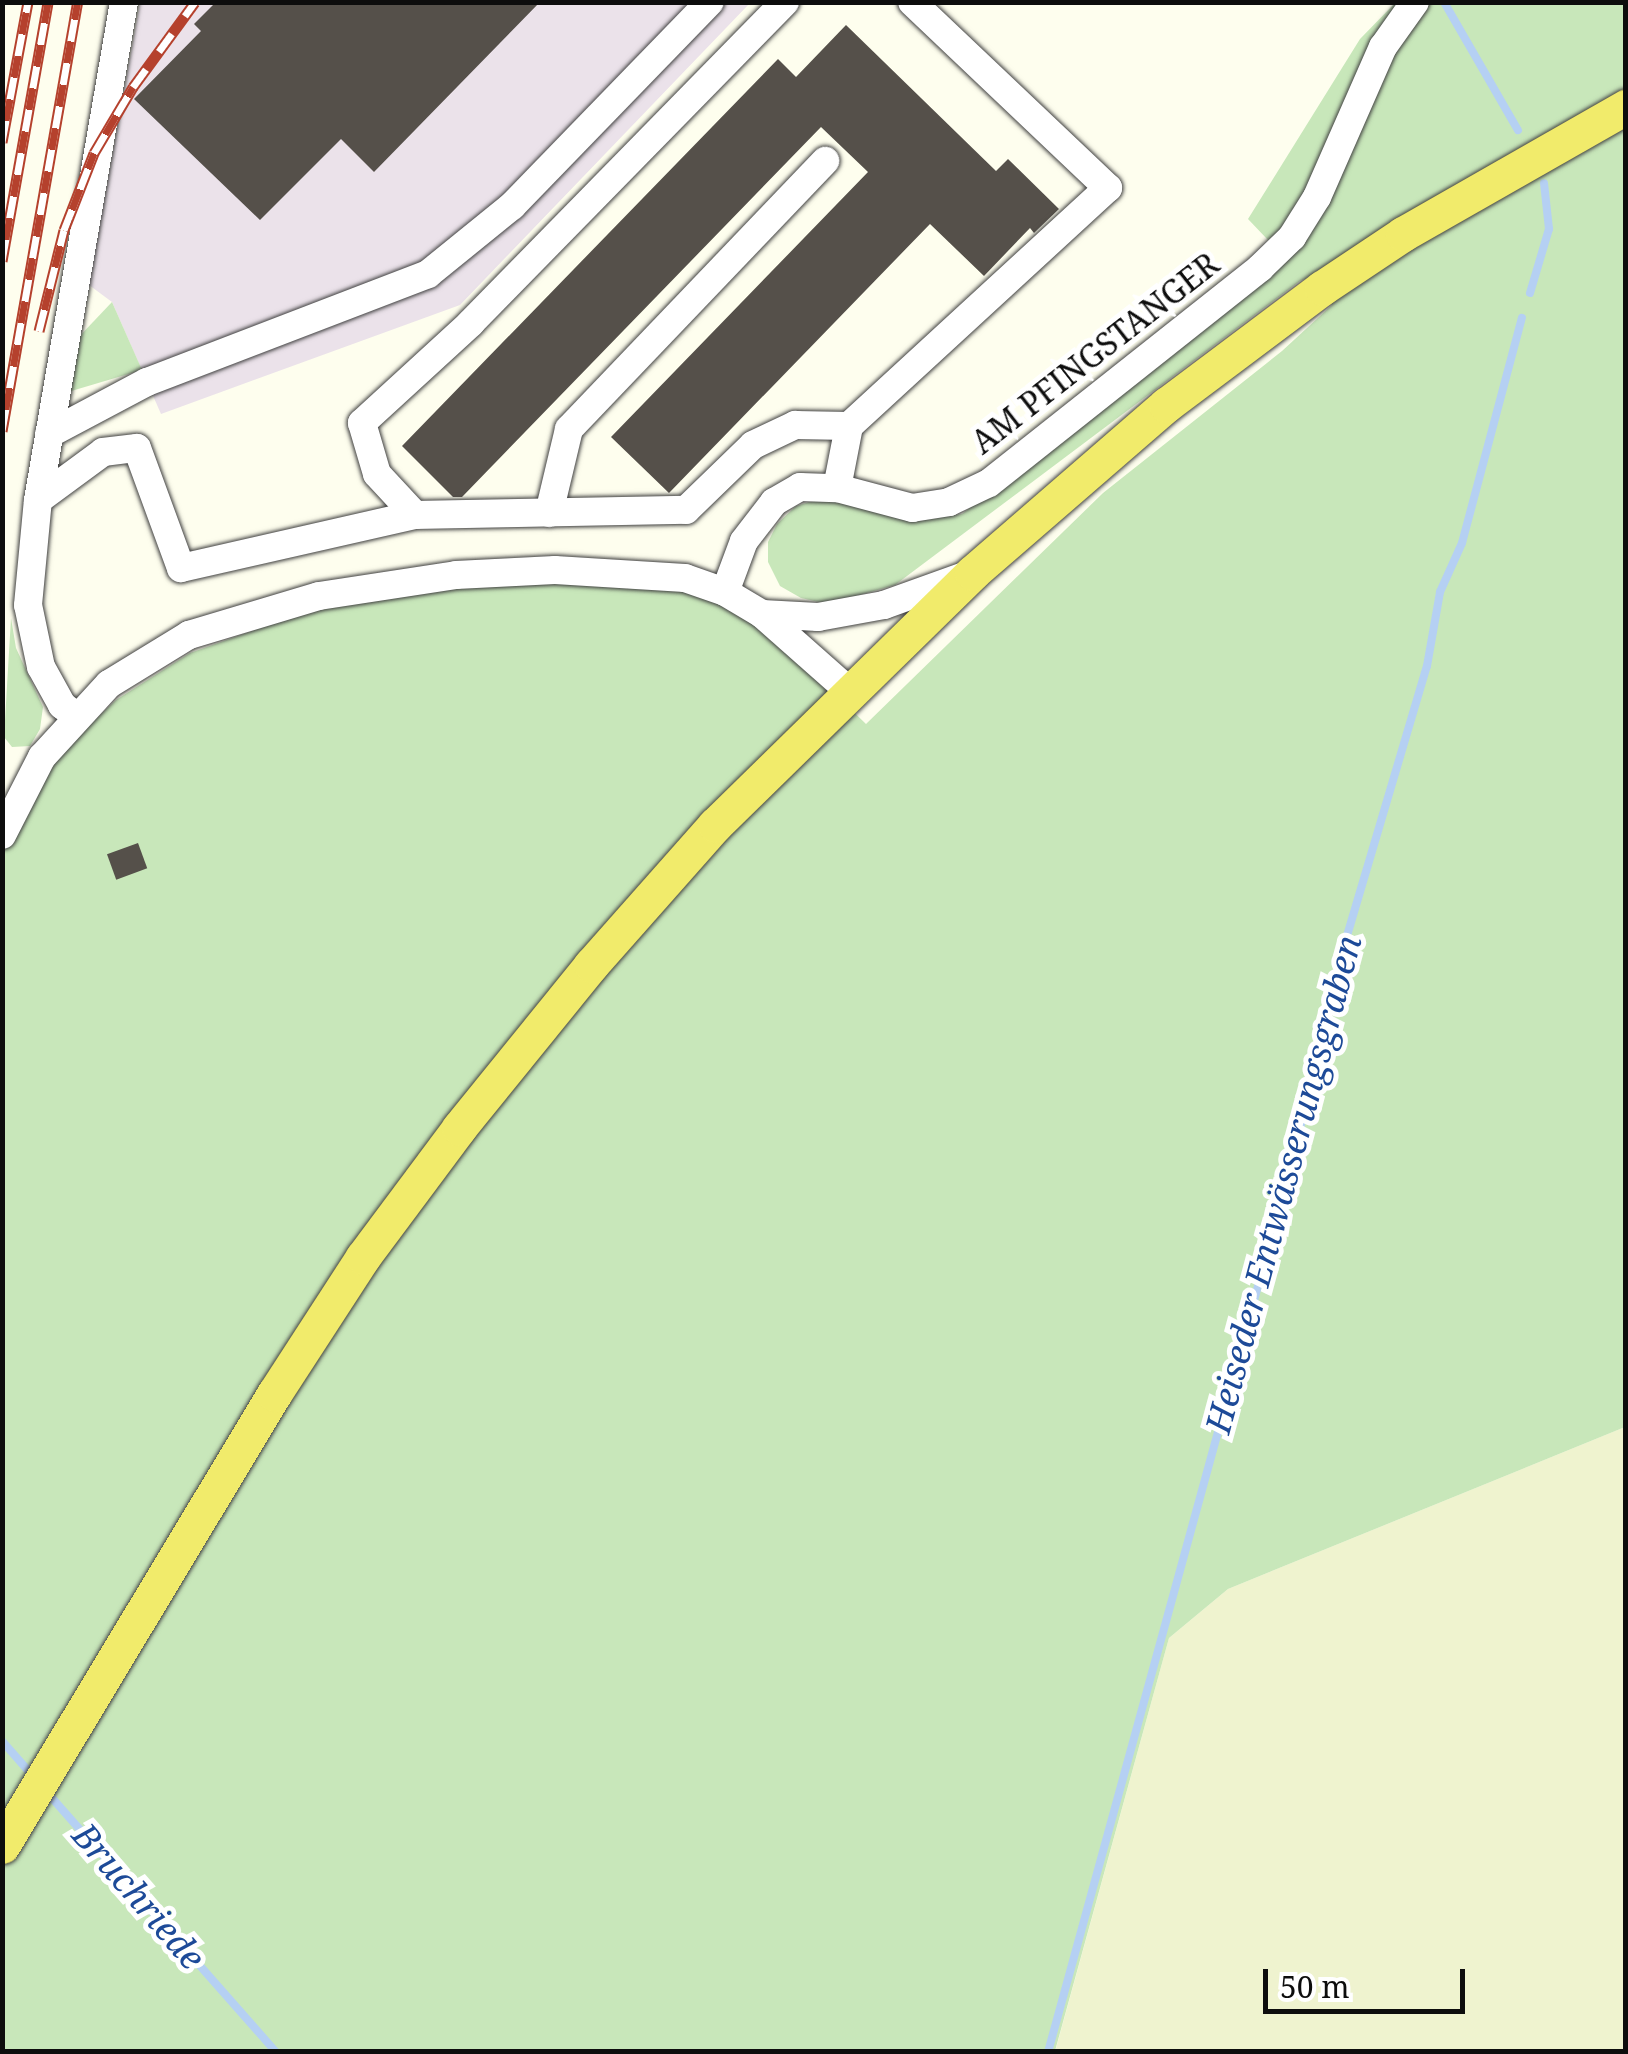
<!DOCTYPE html>
<html>
<head>
<meta charset="utf-8">
<style>
	body { margin:0 }
	#map { position:relative; width:1628px; height:2054px; overflow:hidden; background:#fefeee; font-family:"Noto Serif",serif }
	div>[style] { position:absolute }
	.industrial>* { inset:0; background:#ebe2ea }
	.farmland>* { inset:0; background:#eff3cf }
	.green>* { inset:0; background:#c8e7ba }
	.stream>* { height:8px; margin:-4px; padding:0 4px; transform-origin:4px; border-radius:4px; background:#b5d0f3 }
	.building>* { inset:0; background:#55504a; transform-origin:0 0 }
	.roads { filter:drop-shadow(0 0 2px #404040) drop-shadow(0 0 2px #404040) }
	.minor>* { height:28px; margin:-14px; padding:0 14px; transform-origin:14px; border-radius:14px; background:#fff }
	.major>* { height:35px; margin:-17.5px; padding:0 17.5px; transform-origin:17.5px; border-radius:17.5px; background:#f1eb6b }
	.rail>* { height:11px; margin-top:-5.5px; transform-origin:0; background:repeating-linear-gradient(90deg,#fff 0 22px,#b5412d 0 44px); box-sizing:border-box; border-block:2px solid #b5412d }
	span { translate:-50% -50%; white-space:nowrap; text-align:center; line-height:1.15; -webkit-text-stroke:10px #fff; paint-order:stroke }
	.street-label { font-size:32px; color:#0d0d0d }
	.water-label { font-size:35px; color:#1d4a98; font-style:italic }
	.frame { position:absolute; inset:0; border:5px solid #0d0d0d; pointer-events:none }
	.scale { position:absolute; left:1263px; top:1969px; width:202px; height:45px; box-sizing:border-box; border:5px solid #0d0d0d; border-top:0; padding-left:12px; font-size:30px; line-height:35px; white-space:nowrap; color:#0d0d0d; -webkit-text-stroke:8px #fff; paint-order:stroke }
</style>
</head>
<body>
<div id="map">
	<div class="industrial">
		<div style="clip-path:polygon(140px 3px,750px 3px,460px 305px,161px 414px,112px 302px,89px 285px)"></div>
	</div>
	<div class="farmland">
		<div style="clip-path:polygon(1625px 1427px,1625px 2051px,1055px 2052px,1169px 1638px,1228px 1589px)"></div>
	</div>
	<div class="green">
		<div style="clip-path:polygon(1395px 3px,1625px 3px,1625px 1427px,1228px 1589px,1169px 1638px,1055px 2051px,3px 2052px,2px 857px,22px 808px,55px 757px,116px 700px,190px 653px,316px 608px,460px 585px,622px 581px,682px 585px,765px 626px,866px 724px,1103px 493px,1282px 351px,1332px 305px,1305px 279px,1300px 281px,895px 585px,828px 604px,801px 598px,780px 586px,768px 562px,768px 542px,777px 524px,796px 506px,816px 500px,839px 501px,914px 520px,962px 514px,1286px 259px,1248px 219px,1360px 39px)"></div>
		<div style="clip-path:polygon(112px 302px,142px 370px,68px 392px,75px 341px)"></div>
		<div style="clip-path:polygon(11px 618px,16px 648px,43px 707px,40px 729px,30px 746px,12px 747px,4px 737px)"></div>
	</div>
	<div class="stream">
		<div style="left:1444px;top:2px;width:148px;rotate:60deg"></div>
		<div style="left:1530px;top:293px;width:67px;rotate:-73.5deg"></div>
		<div style="left:1549px;top:229px;width:46px;rotate:-96.2deg"></div>
		<div style="left:2px;top:1741px;width:45px;rotate:48.6deg"></div>
		<div style="left:45px;top:1790px;width:349px;rotate:48.6deg"></div>
		<div style="left:1048px;top:2052px;width:927px;rotate:-74.67deg"></div>
		<div style="left:1293px;top:1158px;width:208px;rotate:-76.6deg"></div>
		<div style="left:1341px;top:956px;width:302px;rotate:-73.5deg"></div>
		<div style="left:1427px;top:666px;width:75px;rotate:-80deg"></div>
		<div style="left:1440px;top:592px;width:54px;rotate:-65.8deg"></div>
		<div style="left:1462px;top:543px;width:233px;rotate:-75.1deg"></div>
	</div>
	<div class="building">
		<div style="clip-path:polygon(216px 2px,540px 2px,374px 172px,341px 139px,260px 220px,134px 99px,201px 31px,194px 24px)"></div>
		<div style="clip-path:polygon(846px 25px,996px 171px,1008px 159px,1059px 209px,1034px 233px,1030px 228px,984px 276px,930px 224px,669px 493px,611px 437px,868px 172px,821px 127px,462px 497px,453px 497px,402px 446px,778px 59px,796px 77px)"></div>
		<div style="left:138px;top:843px;width:27px;height:33px;rotate:70deg"></div>
	</div>
	<div class="roads">
		<div class="minor">
			<div style="left:785px;top:2px;width:449px;rotate:134.4deg"></div>
			<div style="left:471px;top:323px;width:148px;rotate:137.5deg"></div>
			<div style="left:362px;top:423px;width:53px;rotate:73.6deg"></div>
			<div style="left:377px;top:474px;width:56px;rotate:47.2deg"></div>
			<div style="left:415px;top:515px;width:271px;rotate:-1.1deg"></div>
			<div style="left:686px;top:510px;width:93px;rotate:-44.1deg"></div>
			<div style="left:753px;top:445px;width:47px;rotate:-25.5deg"></div>
			<div style="left:795px;top:425px;width:54px;rotate:1.1deg"></div>
			<div style="left:49px;top:434px;width:111px;rotate:-28deg"></div>
			<div style="left:147px;top:382px;width:301px;rotate:-21deg"></div>
			<div style="left:428px;top:274px;width:108px;rotate:-39deg"></div>
			<div style="left:512px;top:206px;width:284px;rotate:-45.9deg"></div>
			<div style="left:837px;top:488px;width:63px;rotate:-79deg"></div>
			<div style="left:849px;top:426px;width:352px;rotate:-42.6deg"></div>
			<div style="left:1108px;top:188px;width:270px;rotate:-136.5deg"></div>
			<div style="left:38px;top:500px;width:81px;rotate:-36.4deg"></div>
			<div style="left:103px;top:452px;width:34px;rotate:-7deg"></div>
			<div style="left:137px;top:448px;width:128px;rotate:69.9deg"></div>
			<div style="left:181px;top:568px;width:240px;rotate:-12.8deg"></div>
			<div style="left:549px;top:513px;width:86px;rotate:-76.6deg"></div>
			<div style="left:569px;top:429px;width:371px;rotate:-46.3deg"></div>
			<div style="left:725px;top:592px;width:54px;rotate:-69.6deg"></div>
			<div style="left:744px;top:541px;width:49px;rotate:-52.4deg"></div>
			<div style="left:774px;top:502px;width:30px;rotate:-30deg"></div>
			<div style="left:800px;top:487px;width:37px;rotate:2deg"></div>
			<div style="left:837px;top:488px;width:78px;rotate:14.9deg"></div>
			<div style="left:912px;top:508px;width:37px;rotate:-9deg"></div>
			<div style="left:949px;top:502px;width:44px;rotate:-25.4deg"></div>
			<div style="left:989px;top:483px;width:346px;rotate:-38.4deg"></div>
			<div style="left:1260px;top:268px;width:45px;rotate:-44.1deg"></div>
			<div style="left:1292px;top:237px;width:47px;rotate:-58deg"></div>
			<div style="left:1317px;top:197px;width:164px;rotate:-66.3deg"></div>
			<div style="left:1383px;top:47px;width:55px;rotate:-54.6deg"></div>
			<div style="left:762px;top:614px;width:56px;rotate:3.1deg"></div>
			<div style="left:818px;top:617px;width:67px;rotate:-10.3deg"></div>
			<div style="left:884px;top:605px;width:85px;rotate:-19.9deg"></div>
			<div style="left:76px;top:716px;width:18px;rotate:-142deg"></div>
			<div style="left:62px;top:705px;width:43px;rotate:-118.9deg"></div>
			<div style="left:41px;top:667px;width:63px;rotate:-101.8deg"></div>
			<div style="left:28px;top:605px;width:105px;rotate:-84.6deg"></div>
			<div style="left:38px;top:500px;width:505px;rotate:-80.2deg"></div>
			<div style="left:2px;top:835px;width:88px;rotate:-62.9deg"></div>
			<div style="left:42px;top:757px;width:99px;rotate:-47.5deg"></div>
			<div style="left:109px;top:684px;width:94px;rotate:-31.5deg"></div>
			<div style="left:189px;top:635px;width:136px;rotate:-16.7deg"></div>
			<div style="left:319px;top:596px;width:139px;rotate:-8.7deg"></div>
			<div style="left:456px;top:575px;width:99px;rotate:-2.9deg"></div>
			<div style="left:555px;top:570px;width:130px;rotate:3.5deg"></div>
			<div style="left:685px;top:578px;width:42px;rotate:19.3deg"></div>
			<div style="left:725px;top:592px;width:43px;rotate:30.7deg"></div>
			<div style="left:762px;top:614px;width:115px;rotate:41.5deg"></div>
		</div>
		<div class="major">
			<div style="left:2px;top:1846px;width:528px;rotate:-58.96deg"></div>
			<div style="left:274px;top:1394px;width:163px;rotate:-57deg"></div>
			<div style="left:363px;top:1257px;width:161px;rotate:-53.3deg"></div>
			<div style="left:459px;top:1128px;width:210px;rotate:-51deg"></div>
			<div style="left:591px;top:965px;width:187px;rotate:-48.5deg"></div>
			<div style="left:715px;top:825px;width:360px;rotate:-44.4deg"></div>
			<div style="left:972px;top:573px;width:257px;rotate:-40.9deg"></div>
			<div style="left:1166px;top:405px;width:195px;rotate:-36.9deg"></div>
			<div style="left:1322px;top:288px;width:97px;rotate:-33.7deg"></div>
			<div style="left:1403px;top:234px;width:257px;rotate:-29.7deg"></div>
		</div>
	</div>
	<div class="rail">
		<div style="left:2px;top:142px;width:142px;rotate:-79.5deg"></div>
		<div style="left:2px;top:261px;width:263px;rotate:-79.9deg"></div>
		<div style="left:39px;top:331px;width:104px;rotate:-76.1deg"></div>
		<div style="left:64px;top:230px;width:83px;rotate:-68.7deg"></div>
		<div style="left:94px;top:153px;width:77px;rotate:-59.4deg"></div>
		<div style="left:133px;top:87px;width:105px;rotate:-53.9deg"></div>
		<div style="left:2px;top:431px;width:436px;rotate:-80deg"></div>
	</div>
	<div class="street-label">
		<span style="left:1095px;top:353px;rotate:-38deg">AM PFINGSTANGER</span>
	</div>
	<div class="water-label">
		<span style="left:1283px;top:1184px;rotate:-75deg">Heiseder Entwässerungsgraben</span>
		<span style="left:139px;top:1896px;rotate:49deg">Bruchriede</span>
	</div>
	<div class="frame"></div>
	<div class="scale">50 m</div>
</div>
</body>
</html>
